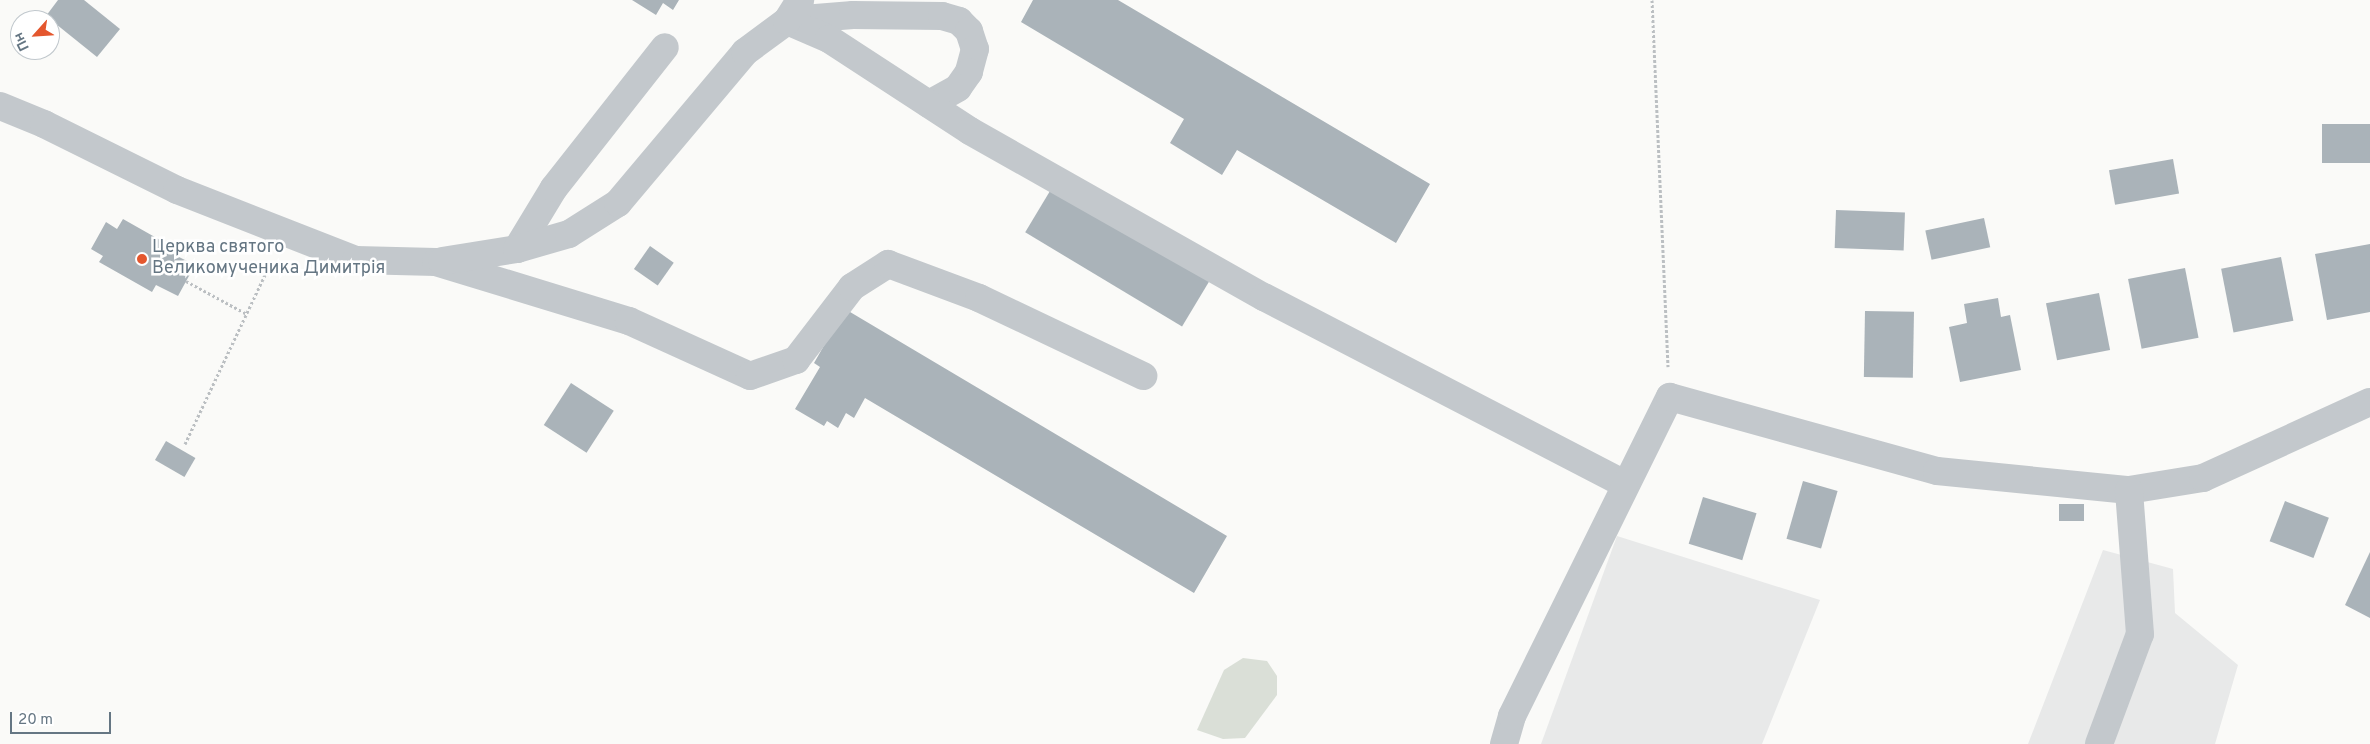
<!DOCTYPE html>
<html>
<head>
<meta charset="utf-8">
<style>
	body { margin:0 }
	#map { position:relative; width:2370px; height:744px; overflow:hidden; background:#fafaf8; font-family:Overpass,sans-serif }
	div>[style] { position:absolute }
	.built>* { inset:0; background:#e8e9e9 }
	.green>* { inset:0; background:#dadfd7 }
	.building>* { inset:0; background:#aab3b9; transform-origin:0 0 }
	.path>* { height:3px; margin-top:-1.5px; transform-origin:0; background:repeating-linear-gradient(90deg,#bbbfc2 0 2.5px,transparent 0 5px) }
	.minor>* { height:28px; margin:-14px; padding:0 14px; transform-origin:14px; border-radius:14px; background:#c3c8cc }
	.dots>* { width:14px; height:14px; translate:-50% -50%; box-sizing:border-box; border:2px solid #fff; border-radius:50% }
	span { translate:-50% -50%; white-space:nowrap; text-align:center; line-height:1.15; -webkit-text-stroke:5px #fff; paint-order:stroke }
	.poi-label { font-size:18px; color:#657683 }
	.left { translate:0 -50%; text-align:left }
	.north { position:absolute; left:10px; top:10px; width:50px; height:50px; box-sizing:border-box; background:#fff; border:1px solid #c1c8cd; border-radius:50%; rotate:244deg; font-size:14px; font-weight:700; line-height:20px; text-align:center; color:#657683 }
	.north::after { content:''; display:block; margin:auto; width:18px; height:22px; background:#e4572e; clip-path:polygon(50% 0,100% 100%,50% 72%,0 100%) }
	.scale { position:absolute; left:10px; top:712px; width:101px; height:22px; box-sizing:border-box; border:2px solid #657683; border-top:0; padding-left:6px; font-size:15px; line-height:18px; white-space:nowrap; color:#657683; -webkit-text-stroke:4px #fff; paint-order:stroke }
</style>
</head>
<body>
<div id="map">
	<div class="built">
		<div style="clip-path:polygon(1617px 536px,1820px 600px,1762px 744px,1541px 744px)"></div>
		<div style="clip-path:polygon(2103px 550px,2173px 569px,2175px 613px,2238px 665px,2215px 744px,2028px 744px)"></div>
	</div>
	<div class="green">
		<div style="clip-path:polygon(1243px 658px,1267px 661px,1277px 676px,1277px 695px,1245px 738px,1223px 739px,1197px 730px,1224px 670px)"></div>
	</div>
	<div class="building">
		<div style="clip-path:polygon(58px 0,84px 0,120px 29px,97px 57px,46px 16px)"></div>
		<div style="clip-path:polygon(632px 0,679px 0,673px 10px,663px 3px,656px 15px)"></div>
		<div style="clip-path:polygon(1033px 0,1118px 0,1430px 184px,1396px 243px,1237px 150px,1222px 175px,1170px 143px,1184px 119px,1021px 22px)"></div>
		<div style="left:2370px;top:124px;width:39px;height:48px;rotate:90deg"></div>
		<div style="left:2173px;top:159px;width:35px;height:65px;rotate:80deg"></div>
		<div style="left:1053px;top:186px;width:183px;height:54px;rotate:31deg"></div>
		<div style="left:1836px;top:210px;width:69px;height:38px;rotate:2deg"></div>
		<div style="left:1984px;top:218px;width:30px;height:60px;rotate:78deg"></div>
		<div style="clip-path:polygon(123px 219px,176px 249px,173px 254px,195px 265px,178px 296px,156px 285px,152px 292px,99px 262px,103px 256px,91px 249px,106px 222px,117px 229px)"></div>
		<div style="clip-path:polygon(2370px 244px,2370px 312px,2327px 320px,2315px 254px)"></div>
		<div style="left:650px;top:246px;width:29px;height:28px;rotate:35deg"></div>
		<div style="left:2281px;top:257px;width:65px;height:61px;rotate:79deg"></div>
		<div style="left:2185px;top:268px;width:71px;height:58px;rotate:79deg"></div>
		<div style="left:2099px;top:293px;width:58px;height:54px;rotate:79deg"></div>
		<div style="clip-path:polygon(1998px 298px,2001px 317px,2010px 315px,2021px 370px,1960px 382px,1949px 327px,1967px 323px,1964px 304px)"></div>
		<div style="clip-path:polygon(845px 309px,1227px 536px,1194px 593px,865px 398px,854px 418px,846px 413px,838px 428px,827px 421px,824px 426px,795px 409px,820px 367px,814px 363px)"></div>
		<div style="left:1865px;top:311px;width:49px;height:66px;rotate:1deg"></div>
		<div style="left:571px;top:383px;width:51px;height:50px;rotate:33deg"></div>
		<div style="left:166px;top:441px;width:34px;height:22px;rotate:30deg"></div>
		<div style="left:1803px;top:481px;width:36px;height:60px;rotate:16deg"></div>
		<div style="left:1703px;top:497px;width:56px;height:49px;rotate:17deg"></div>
		<div style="left:2285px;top:501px;width:47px;height:43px;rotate:21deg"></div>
		<div style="left:2059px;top:504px;width:25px;height:17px"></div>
		<div style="clip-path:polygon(2370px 552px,2370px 618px,2345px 605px)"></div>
	</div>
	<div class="path">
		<div style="left:1652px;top:0;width:367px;rotate:87.5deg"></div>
		<div style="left:186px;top:281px;width:69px;rotate:28.4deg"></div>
		<div style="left:185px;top:444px;width:204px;rotate:-64.7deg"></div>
	</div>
	<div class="minor">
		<div style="left:791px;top:20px;width:62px;rotate:-4.6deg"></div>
		<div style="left:853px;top:15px;width:89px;rotate:0.6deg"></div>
		<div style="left:942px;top:16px;width:18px;rotate:16deg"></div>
		<div style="left:959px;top:21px;width:14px;rotate:45deg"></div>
		<div style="left:969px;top:31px;width:19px;rotate:72deg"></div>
		<div style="left:975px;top:49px;width:24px;rotate:105deg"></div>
		<div style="left:969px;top:72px;width:19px;rotate:125deg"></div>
		<div style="left:958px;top:88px;width:33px;rotate:151deg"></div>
		<div style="left:787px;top:21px;width:46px;rotate:23.2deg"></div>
		<div style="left:829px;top:39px;width:168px;rotate:33.1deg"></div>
		<div style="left:970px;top:131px;width:338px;rotate:29.5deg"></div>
		<div style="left:1264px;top:297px;width:406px;rotate:27.4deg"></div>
		<div style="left:0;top:106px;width:48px;rotate:22.2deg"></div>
		<div style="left:44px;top:124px;width:148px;rotate:26.4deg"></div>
		<div style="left:177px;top:190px;width:192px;rotate:21.4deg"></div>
		<div style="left:356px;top:260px;width:80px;rotate:1.4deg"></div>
		<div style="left:436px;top:262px;width:202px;rotate:17deg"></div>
		<div style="left:629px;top:321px;width:133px;rotate:24.4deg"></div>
		<div style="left:750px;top:376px;width:49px;rotate:-19.2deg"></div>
		<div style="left:796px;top:360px;width:92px;rotate:-52.5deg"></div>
		<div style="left:852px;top:287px;width:43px;rotate:-32.6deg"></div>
		<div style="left:888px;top:264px;width:97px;rotate:20.5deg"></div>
		<div style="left:979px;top:298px;width:182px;rotate:25.4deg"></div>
		<div style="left:517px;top:249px;width:71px;rotate:-58.8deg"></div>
		<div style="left:554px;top:188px;width:179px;rotate:-51.8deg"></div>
		<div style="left:442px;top:261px;width:76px;rotate:-9.1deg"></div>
		<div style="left:517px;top:249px;width:54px;rotate:-16.1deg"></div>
		<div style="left:569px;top:234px;width:58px;rotate:-32.3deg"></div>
		<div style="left:618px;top:203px;width:197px;rotate:-49.9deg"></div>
		<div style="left:745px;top:52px;width:52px;rotate:-36.4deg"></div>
		<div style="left:787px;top:21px;width:25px;rotate:-58deg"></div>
		<div style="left:1504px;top:744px;width:29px;rotate:-74deg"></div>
		<div style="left:1512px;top:716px;width:356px;rotate:-63.7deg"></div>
		<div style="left:1670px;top:397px;width:277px;rotate:15.5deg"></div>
		<div style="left:1937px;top:471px;width:193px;rotate:5.7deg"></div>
		<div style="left:2129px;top:490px;width:75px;rotate:-9.2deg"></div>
		<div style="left:2203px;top:478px;width:183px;rotate:-24.5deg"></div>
		<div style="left:2099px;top:744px;width:117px;rotate:-69.6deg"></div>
		<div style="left:2140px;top:634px;width:144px;rotate:-94.4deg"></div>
	</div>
	<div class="dots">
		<div style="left:142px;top:259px;background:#e4572e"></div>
	</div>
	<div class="poi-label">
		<span class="left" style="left:152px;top:259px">Церква святого<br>Великомученика Димитрія</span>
	</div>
	<div class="north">Пн</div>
	<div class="scale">20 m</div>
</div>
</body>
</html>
